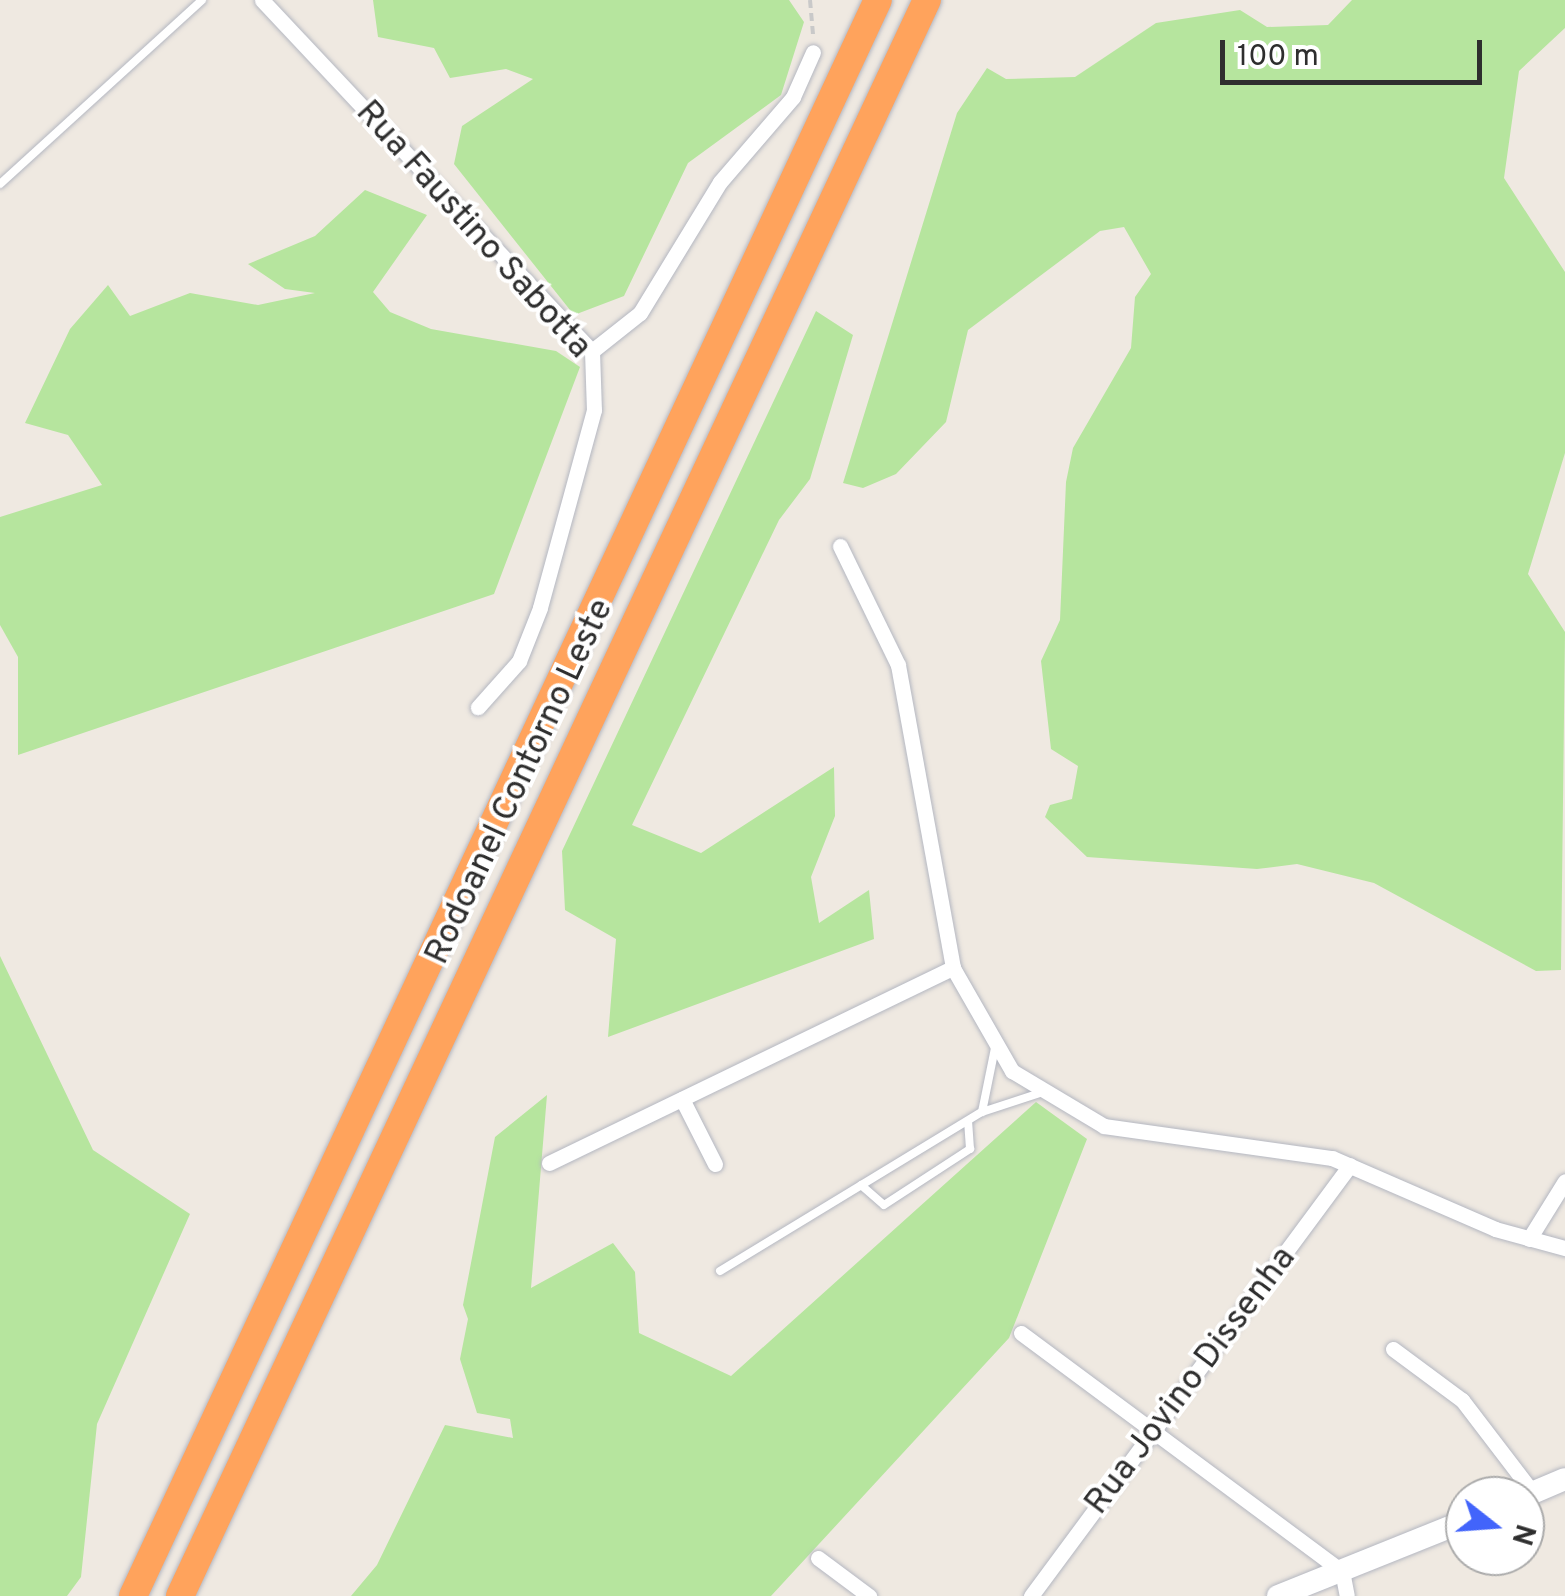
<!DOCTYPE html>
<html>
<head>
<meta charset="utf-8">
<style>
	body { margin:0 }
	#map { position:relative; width:1565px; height:1596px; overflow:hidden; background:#efe9e1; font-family:Overpass,sans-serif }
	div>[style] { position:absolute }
	.green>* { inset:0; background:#b6e59e }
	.path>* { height:4px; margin-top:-2px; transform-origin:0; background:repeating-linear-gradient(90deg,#c9c9c9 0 8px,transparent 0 13px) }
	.roads { filter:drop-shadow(0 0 2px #b4b7c1) drop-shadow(0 0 2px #b4b7c1) }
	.lane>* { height:8px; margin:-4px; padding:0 4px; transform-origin:4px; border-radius:4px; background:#fff }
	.street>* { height:15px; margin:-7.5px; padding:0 7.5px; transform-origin:7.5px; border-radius:7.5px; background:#fff }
	.secondary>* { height:22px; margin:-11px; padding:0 11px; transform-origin:11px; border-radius:11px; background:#fff }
	.highway>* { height:28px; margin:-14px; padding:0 14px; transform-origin:14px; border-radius:14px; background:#ffa35c }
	span { translate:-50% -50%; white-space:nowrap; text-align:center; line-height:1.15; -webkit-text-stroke:8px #fff; paint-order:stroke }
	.street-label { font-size:35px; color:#2e2e2e }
	.north { position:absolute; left:1445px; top:1476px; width:100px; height:100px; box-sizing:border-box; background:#fff; border:2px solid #ababab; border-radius:50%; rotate:107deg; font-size:28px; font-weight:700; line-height:40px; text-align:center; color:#2e2e2e }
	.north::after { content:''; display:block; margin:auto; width:35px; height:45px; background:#4264fb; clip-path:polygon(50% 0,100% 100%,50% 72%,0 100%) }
	.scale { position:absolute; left:1220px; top:40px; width:262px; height:45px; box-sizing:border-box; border:5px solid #2e2e2e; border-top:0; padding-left:12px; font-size:30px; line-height:35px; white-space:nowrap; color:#2e2e2e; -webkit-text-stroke:8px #fff; paint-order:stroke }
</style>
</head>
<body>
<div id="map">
	<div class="green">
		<div style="clip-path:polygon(373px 0,789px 0,804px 22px,781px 95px,688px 163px,624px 296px,574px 315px,454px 164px,462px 126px,533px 79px,506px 69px,450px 78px,434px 48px,378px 37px)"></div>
		<div style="clip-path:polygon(1352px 0,1565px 0,1565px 28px,1519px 71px,1504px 178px,1565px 272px,1565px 453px,1528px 574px,1565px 632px,1561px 970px,1536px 971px,1374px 883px,1297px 864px,1257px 869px,1087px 857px,1045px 817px,1050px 805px,1072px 799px,1078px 766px,1051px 749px,1041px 661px,1060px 620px,1066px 482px,1073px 448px,1131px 348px,1135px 297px,1151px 274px,1124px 227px,1100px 231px,968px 330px,946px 422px,896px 474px,863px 488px,843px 483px,957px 113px,987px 68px,1006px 79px,1075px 77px,1156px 23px,1240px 10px,1267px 27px,1328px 25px)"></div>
		<div style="clip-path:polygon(365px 190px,427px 215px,373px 292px,390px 312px,431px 329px,556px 351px,580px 367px,494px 594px,18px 755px,18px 657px,0 625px,0 517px,102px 485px,68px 435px,25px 423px,70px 329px,108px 285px,130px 316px,190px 293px,258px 305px,315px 293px,285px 289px,248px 264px,315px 236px)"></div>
		<div style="clip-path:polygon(816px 311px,853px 335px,810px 479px,779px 520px,632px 825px,701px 853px,834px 767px,835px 816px,811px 877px,819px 923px,869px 890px,874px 939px,608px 1037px,616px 939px,565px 910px,562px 851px)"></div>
		<div style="clip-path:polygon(0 956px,93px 1150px,190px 1214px,97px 1424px,81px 1577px,67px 1596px,0 1596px)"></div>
		<div style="clip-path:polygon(547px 1095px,531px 1288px,613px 1243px,635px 1272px,639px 1333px,731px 1376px,1036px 1102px,1087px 1139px,1009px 1338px,771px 1596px,351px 1596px,377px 1565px,445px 1425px,513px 1438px,510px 1419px,477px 1413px,460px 1359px,468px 1319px,463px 1305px,495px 1137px)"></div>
	</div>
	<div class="path">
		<div style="left:810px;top:0;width:35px;rotate:85deg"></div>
	</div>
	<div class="roads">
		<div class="lane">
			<div style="left:0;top:184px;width:273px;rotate:-42.3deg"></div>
			<div style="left:982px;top:1112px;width:65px;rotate:-78.5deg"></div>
			<div style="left:861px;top:1185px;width:30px;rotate:41deg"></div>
			<div style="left:884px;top:1205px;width:103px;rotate:-33.1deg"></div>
			<div style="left:970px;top:1149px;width:28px;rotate:-94deg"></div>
			<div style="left:720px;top:1271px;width:306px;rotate:-31.3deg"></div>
			<div style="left:982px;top:1112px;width:61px;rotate:-18.1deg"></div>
		</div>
		<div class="street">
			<div style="left:262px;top:0;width:482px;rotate:46.8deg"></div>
			<div style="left:592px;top:351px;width:59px;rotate:88.1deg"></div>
			<div style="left:594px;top:410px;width:205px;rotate:105.3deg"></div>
			<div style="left:540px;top:608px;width:57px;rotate:111.6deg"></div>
			<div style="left:519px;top:661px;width:62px;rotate:131.7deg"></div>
			<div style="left:592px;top:351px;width:61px;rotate:-38.4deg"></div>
			<div style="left:640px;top:313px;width:153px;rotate:-58.6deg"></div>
			<div style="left:720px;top:182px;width:112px;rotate:-49.3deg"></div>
			<div style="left:793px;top:97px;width:49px;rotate:-66deg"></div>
			<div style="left:840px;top:546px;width:132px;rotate:64deg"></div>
			<div style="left:898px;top:665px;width:308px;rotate:79.7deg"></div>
			<div style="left:953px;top:968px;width:119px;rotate:60.2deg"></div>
			<div style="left:1012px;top:1071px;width:107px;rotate:30.9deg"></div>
			<div style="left:1104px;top:1126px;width:230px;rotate:8deg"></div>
			<div style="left:1332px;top:1158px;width:178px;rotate:23.5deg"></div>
			<div style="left:1495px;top:1229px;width:73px;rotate:15.2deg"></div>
			<div style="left:682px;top:1099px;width:73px;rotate:63.1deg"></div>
			<div style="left:549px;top:1163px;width:449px;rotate:-25.8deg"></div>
			<div style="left:1529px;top:1239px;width:68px;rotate:-58.2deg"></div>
			<div style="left:1021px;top:1333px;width:400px;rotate:36.6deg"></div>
			<div style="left:1342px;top:1571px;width:25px;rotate:79deg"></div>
			<div style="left:1393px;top:1349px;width:86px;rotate:36.5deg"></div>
			<div style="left:1462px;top:1400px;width:117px;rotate:52.6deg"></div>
			<div style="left:818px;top:1558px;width:64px;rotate:36.7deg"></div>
			<div style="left:1031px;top:1596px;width:536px;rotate:-53.49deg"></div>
		</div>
		<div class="secondary">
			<div style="left:1525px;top:1496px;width:43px;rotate:-23deg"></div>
			<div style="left:1278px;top:1596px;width:201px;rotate:-21.9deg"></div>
		</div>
		<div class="highway">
			<div style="left:133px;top:1596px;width:1761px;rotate:-64.98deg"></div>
			<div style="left:180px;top:1596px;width:1762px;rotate:-64.92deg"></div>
		</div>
	</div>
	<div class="street-label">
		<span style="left:473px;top:230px;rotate:48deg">Rua Faustino Sabotta</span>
		<span style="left:520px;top:782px;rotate:-65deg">Rodoanel Contorno Leste</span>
		<span style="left:1191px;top:1381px;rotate:-53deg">Rua Jovino Dissenha</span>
	</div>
	<div class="north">N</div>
	<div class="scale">100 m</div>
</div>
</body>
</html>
